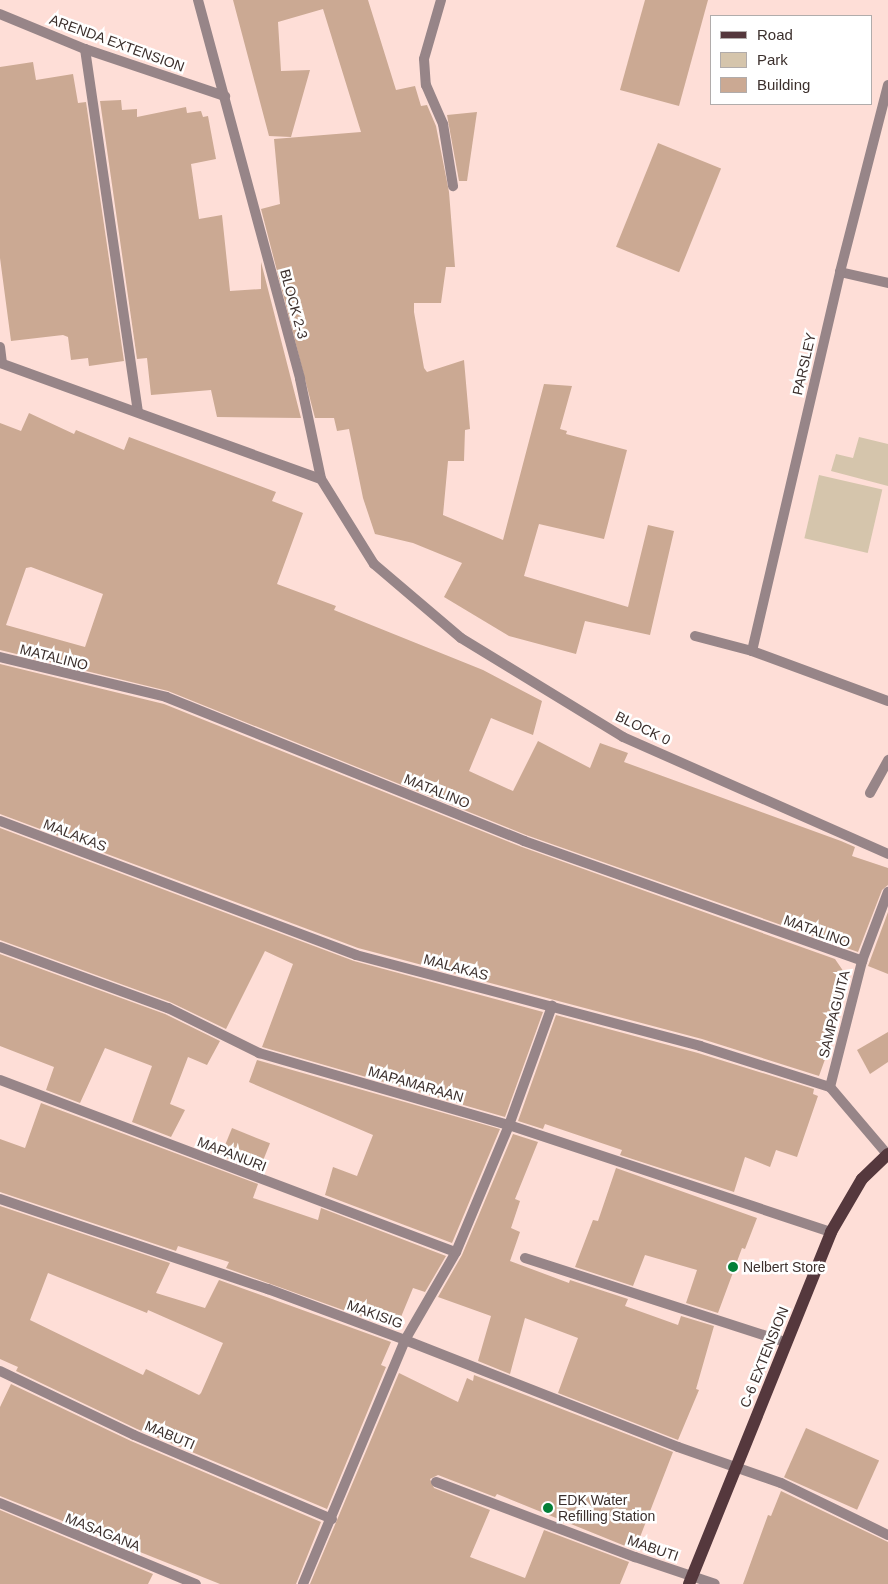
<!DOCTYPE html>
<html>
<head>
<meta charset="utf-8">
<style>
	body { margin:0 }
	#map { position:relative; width:888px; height:1584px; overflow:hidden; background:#feded7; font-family:Helvetica,sans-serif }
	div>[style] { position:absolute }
	.green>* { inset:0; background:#d5c5ac; transform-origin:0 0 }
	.building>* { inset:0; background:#cba993; transform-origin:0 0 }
	.minor>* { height:10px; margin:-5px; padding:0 5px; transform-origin:5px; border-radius:5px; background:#978588 }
	.primary>* { height:12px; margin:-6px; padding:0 6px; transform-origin:6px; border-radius:6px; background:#55383d }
	.dots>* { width:14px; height:14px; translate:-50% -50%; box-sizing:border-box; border:2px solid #fff; border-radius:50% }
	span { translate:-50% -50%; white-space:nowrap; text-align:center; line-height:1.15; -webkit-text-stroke:5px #fff; paint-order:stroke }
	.street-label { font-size:14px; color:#3c302d }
	.poi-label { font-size:14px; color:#3c302d }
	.left { translate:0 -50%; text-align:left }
	.legend { position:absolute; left:710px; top:15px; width:162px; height:90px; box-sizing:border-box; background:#fff; border:1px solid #b1acab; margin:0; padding:6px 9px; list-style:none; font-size:15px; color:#3c302d }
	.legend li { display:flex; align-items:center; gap:10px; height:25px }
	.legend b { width:25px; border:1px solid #b1acab }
</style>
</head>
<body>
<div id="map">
	<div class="green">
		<div style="clip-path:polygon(859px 437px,888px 444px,888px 486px,831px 471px,836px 454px,853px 458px)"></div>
		<div style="left:819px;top:475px;width:65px;height:65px;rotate:13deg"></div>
	</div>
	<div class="building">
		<div style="clip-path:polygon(233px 0,368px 0,396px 90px,415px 86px,421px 106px,427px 105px,436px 126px,449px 192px,455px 267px,446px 267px,441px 303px,414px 303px,414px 312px,424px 368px,427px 372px,464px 360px,470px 429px,465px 430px,464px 461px,448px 461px,443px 515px,503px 540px,544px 384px,572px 386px,560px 429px,567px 431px,566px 434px,627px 450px,604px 539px,539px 524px,524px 576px,628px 607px,648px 525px,674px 531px,650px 635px,585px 621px,576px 654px,509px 636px,444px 597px,462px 563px,413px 543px,375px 534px,363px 498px,349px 429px,337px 431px,334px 418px,315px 418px,261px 209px,280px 204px,274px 139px,361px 132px,323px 9px,278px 22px,281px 71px,310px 70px,291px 137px,269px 136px)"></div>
		<div style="clip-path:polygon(645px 0,708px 0,679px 106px,620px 90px)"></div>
		<div style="clip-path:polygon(33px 62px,36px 80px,73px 74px,78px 103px,86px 102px,124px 361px,89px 366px,88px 358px,71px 360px,68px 337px,63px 335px,11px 341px,0 258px,0 67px)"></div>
		<div style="clip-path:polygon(121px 100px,122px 110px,137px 109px,137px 117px,186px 107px,187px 113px,201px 111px,203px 117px,208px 116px,216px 159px,191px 164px,199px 219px,222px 215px,230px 291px,261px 289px,261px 262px,301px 418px,217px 417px,211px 390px,151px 395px,147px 358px,137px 359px,100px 101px)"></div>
		<div style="clip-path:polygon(477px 112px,467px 181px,459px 181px,447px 115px)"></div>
		<div style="left:658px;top:143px;width:68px;height:112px;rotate:22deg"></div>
		<div style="clip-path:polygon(evenodd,29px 413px,74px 434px,76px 430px,124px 450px,129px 437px,276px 492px,272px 501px,303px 513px,277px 584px,336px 606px,334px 610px,483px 670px,542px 701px,533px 735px,491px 718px,469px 771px,513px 791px,538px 741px,590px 768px,600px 743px,628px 753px,624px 762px,841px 841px,855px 847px,852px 856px,888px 868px,888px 885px,882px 890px,858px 952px,526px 835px,168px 691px,0 650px,0 423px,21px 431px,29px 413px,31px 567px,103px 594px,85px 647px,6px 625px,26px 568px,31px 567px)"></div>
		<div style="clip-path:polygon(0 664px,164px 704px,522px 847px,835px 959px,848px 978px,831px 1025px,837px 1026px,819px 1076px,702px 1039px,358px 948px,0 814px)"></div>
		<div style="clip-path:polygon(0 828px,354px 961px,543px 1012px,505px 1117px,262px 1047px,293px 964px,265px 951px,226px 1029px,170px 1002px,0 940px)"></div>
		<div style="clip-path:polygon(888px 912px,888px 974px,868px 966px)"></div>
		<div style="clip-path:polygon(0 954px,165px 1014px,220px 1041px,207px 1065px,188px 1057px,170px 1104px,185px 1110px,171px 1137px,132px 1122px,152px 1066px,105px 1048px,80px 1103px,46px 1090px,54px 1067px,0 1046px)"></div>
		<div style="clip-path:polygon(556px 1015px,698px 1053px,814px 1089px,813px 1094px,818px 1096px,797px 1157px,776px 1150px,770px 1167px,745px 1157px,734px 1192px,620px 1155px,622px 1150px,545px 1124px,543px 1129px,518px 1121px)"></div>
		<div style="clip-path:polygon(888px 1032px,888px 1062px,870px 1074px,857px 1050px)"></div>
		<div style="clip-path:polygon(257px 1060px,500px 1129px,452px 1243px,325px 1195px,333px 1167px,357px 1176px,373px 1135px,249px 1082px)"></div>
		<div style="clip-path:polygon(41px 1103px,258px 1184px,253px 1198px,318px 1220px,321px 1208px,446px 1256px,425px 1292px,413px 1288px,396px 1329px,226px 1268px,229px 1262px,178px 1246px,176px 1251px,0 1192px,0 1139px,25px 1148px)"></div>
		<div style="left:232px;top:1128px;width:41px;height:30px;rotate:22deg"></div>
		<div style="clip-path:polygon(513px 1134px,538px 1142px,515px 1199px,520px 1201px,511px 1228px,520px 1232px,510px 1261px,569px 1283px,570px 1280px,628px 1299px,625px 1306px,678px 1325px,681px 1316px,714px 1326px,696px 1389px,699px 1390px,678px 1440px,558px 1393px,578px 1338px,525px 1318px,510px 1374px,478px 1361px,491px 1316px,438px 1297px,462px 1255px)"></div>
		<div style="clip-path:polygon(616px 1168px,757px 1218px,745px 1249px,742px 1248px,718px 1313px,686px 1303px,697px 1270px,645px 1255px,633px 1286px,575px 1267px,593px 1220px,598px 1221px)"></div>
		<div style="clip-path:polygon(evenodd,0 1206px,170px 1263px,156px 1293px,205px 1308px,219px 1280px,391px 1342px,381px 1365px,386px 1367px,327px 1509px,137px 1429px,16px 1371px,18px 1367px,0 1359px,0 1206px,48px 1273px,147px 1313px,148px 1310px,223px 1343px,201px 1393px,199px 1395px,146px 1369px,143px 1375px,30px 1320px,48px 1273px)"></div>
		<div style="clip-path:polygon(399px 1373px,458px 1402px,467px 1378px,473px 1381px,474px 1375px,673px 1452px,635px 1550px,497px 1494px,495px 1497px,438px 1475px,430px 1479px,434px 1488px,490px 1510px,470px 1557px,525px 1578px,544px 1530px,629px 1562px,620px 1584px,310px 1584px)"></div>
		<div style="clip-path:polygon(11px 1384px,131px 1441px,321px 1522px,296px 1584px,220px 1584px,0 1496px,0 1407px)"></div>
		<div style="left:806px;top:1428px;width:80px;height:54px;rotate:24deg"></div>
		<div style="clip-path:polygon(781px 1491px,888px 1542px,888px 1584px,743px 1584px,768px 1515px,771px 1516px)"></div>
		<div style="clip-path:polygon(0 1510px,153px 1574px,148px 1584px,0 1584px)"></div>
	</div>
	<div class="minor">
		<div style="left:198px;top:0;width:392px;rotate:74.9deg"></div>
		<div style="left:300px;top:379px;width:102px;rotate:78.1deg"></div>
		<div style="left:321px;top:479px;width:100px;rotate:58.1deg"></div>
		<div style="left:374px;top:564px;width:114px;rotate:40.4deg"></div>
		<div style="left:461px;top:638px;width:190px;rotate:31.4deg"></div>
		<div style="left:623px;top:737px;width:290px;rotate:23.8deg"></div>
		<div style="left:441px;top:0;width:61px;rotate:106.1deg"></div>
		<div style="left:424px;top:59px;width:26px;rotate:86deg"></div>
		<div style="left:426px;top:85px;width:43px;rotate:66.4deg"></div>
		<div style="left:443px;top:124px;width:63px;rotate:80.8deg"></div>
		<div style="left:0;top:14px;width:92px;rotate:22.4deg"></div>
		<div style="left:85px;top:49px;width:148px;rotate:18.6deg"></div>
		<div style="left:85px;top:49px;width:367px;rotate:81.7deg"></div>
		<div style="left:840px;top:272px;width:49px;rotate:12.9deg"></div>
		<div style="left:0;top:347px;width:16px;rotate:83deg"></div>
		<div style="left:0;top:363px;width:341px;rotate:19.9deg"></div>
		<div style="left:695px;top:636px;width:59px;rotate:14.7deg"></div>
		<div style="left:752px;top:651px;width:145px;rotate:20.2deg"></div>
		<div style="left:752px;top:651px;width:389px;rotate:-76.9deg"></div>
		<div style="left:840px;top:272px;width:193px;rotate:-75.6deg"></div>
		<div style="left:0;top:657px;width:171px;rotate:13.5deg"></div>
		<div style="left:166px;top:697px;width:386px;rotate:21.9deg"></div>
		<div style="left:524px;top:841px;width:359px;rotate:19.5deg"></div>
		<div style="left:870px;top:793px;width:38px;rotate:-61deg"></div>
		<div style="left:0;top:821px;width:380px;rotate:20.6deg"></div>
		<div style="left:356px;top:955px;width:356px;rotate:14.8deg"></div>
		<div style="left:700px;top:1046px;width:136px;rotate:17.5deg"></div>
		<div style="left:830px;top:1087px;width:88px;rotate:49.6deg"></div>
		<div style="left:0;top:947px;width:179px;rotate:20deg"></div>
		<div style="left:168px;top:1008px;width:102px;rotate:26.3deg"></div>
		<div style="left:259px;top:1053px;width:260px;rotate:16.1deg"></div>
		<div style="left:509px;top:1125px;width:339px;rotate:18.4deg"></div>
		<div style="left:0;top:1080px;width:487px;rotate:20.7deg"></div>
		<div style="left:830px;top:1087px;width:130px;rotate:-75.7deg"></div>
		<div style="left:862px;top:961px;width:74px;rotate:-69.4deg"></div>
		<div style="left:0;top:1199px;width:283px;rotate:18.6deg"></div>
		<div style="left:268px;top:1289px;width:146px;rotate:20.4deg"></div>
		<div style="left:405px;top:1340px;width:293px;rotate:21.4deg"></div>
		<div style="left:678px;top:1447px;width:109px;rotate:19.3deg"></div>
		<div style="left:781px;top:1483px;width:119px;rotate:25.9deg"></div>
		<div style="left:525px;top:1258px;width:273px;rotate:17.9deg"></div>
		<div style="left:0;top:1371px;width:148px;rotate:25.5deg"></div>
		<div style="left:134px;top:1435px;width:215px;rotate:23deg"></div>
		<div style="left:436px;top:1482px;width:213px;rotate:20.7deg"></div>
		<div style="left:635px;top:1557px;width:84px;rotate:18.6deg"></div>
		<div style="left:0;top:1503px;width:212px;rotate:22.5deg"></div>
		<div style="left:303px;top:1584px;width:264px;rotate:-67.3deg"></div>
		<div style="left:405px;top:1340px;width:102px;rotate:-59.9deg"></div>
		<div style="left:456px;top:1252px;width:138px;rotate:-67.3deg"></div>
		<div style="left:509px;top:1125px;width:127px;rotate:-70.1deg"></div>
	</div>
	<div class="primary">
		<div style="left:689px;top:1584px;width:380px;rotate:-68deg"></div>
		<div style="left:831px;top:1232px;width:61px;rotate:-59.7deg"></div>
		<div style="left:862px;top:1179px;width:36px;rotate:-44deg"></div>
	</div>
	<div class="dots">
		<div style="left:733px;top:1267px;background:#037f37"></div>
		<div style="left:548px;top:1508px;background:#037f37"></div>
	</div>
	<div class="street-label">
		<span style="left:117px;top:43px;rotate:20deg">ARENDA EXTENSION</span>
		<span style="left:294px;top:304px;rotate:75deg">BLOCK 2-3</span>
		<span style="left:804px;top:364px;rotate:-77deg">PARSLEY</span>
		<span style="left:54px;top:657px;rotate:14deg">MATALINO</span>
		<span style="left:643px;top:728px;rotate:26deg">BLOCK 0</span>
		<span style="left:437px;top:791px;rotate:22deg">MATALINO</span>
		<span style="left:75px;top:835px;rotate:21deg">MALAKAS</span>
		<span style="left:817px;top:931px;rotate:20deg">MATALINO</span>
		<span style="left:456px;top:967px;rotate:15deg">MALAKAS</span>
		<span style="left:834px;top:1014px;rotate:-76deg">SAMPAGUITA</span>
		<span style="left:416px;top:1084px;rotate:16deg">MAPAMARAAN</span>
		<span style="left:232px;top:1154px;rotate:21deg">MAPANURI</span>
		<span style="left:375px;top:1314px;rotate:20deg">MAKISIG</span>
		<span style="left:764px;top:1357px;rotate:-68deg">C-6 EXTENSION</span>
		<span style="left:170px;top:1435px;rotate:23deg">MABUTI</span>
		<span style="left:103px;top:1532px;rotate:22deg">MASAGANA</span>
		<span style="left:653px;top:1548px;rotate:19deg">MABUTI</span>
	</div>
	<div class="poi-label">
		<span class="left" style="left:743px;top:1267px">Nelbert Store</span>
		<span class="left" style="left:558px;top:1508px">EDK Water<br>Refilling Station</span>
	</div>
	<ul class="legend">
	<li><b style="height:6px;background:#55383d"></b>Road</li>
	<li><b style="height:14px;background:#d5c5ac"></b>Park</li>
	<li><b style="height:14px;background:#cba993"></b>Building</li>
	</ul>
</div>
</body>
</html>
